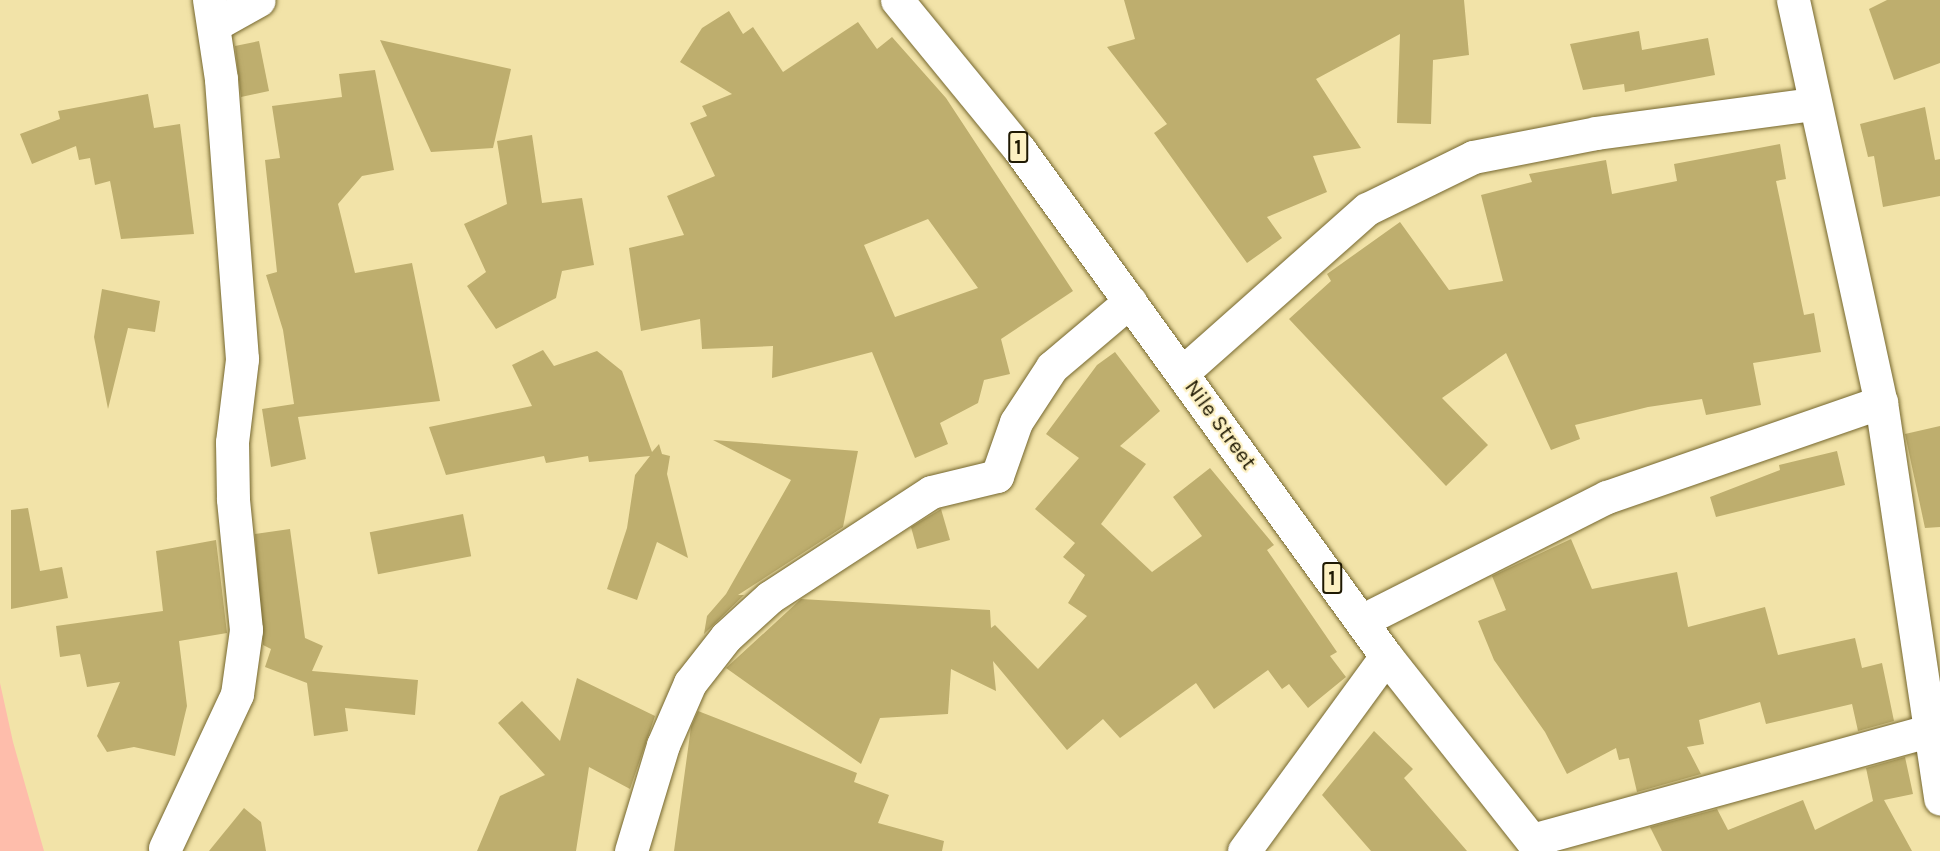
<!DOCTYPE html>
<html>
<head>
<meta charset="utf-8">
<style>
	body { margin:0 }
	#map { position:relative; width:1940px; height:851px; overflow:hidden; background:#f2e3a8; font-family:Karla,sans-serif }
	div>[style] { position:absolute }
	.green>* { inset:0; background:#febdab }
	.building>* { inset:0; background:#beae6e; transform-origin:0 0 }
	.roads { filter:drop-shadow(0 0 2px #75672f) drop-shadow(0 0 2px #75672f) }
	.minor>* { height:33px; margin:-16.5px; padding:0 16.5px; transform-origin:16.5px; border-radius:16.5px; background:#fff }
	.primary>* { height:33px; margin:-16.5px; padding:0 16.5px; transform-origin:16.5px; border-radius:16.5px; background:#fff }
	span { translate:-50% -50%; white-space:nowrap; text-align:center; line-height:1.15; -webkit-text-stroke:4.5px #fcf0c2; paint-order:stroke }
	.shield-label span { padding:2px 4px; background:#fcf0c2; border:2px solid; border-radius:4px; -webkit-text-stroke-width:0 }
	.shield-label { font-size:21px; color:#1f1903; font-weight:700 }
	.street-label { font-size:22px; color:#1f1903 }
</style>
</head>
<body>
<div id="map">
	<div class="green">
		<div style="clip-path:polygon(0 683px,13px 742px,44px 851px,0 851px)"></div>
	</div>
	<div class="building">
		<div style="clip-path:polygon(1124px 0,1464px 0,1469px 55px,1433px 60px,1431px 124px,1397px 123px,1400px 34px,1316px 79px,1361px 148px,1313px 156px,1327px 192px,1267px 217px,1282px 238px,1247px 263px,1154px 133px,1167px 124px,1107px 47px,1135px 39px)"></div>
		<div style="clip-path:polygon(1887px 0,1940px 0,1940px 63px,1894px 80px,1869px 9px)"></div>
		<div style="clip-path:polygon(evenodd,729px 11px,743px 34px,753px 27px,783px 72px,858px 22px,877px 49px,892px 37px,946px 98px,1073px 291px,1001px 339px,1010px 374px,984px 380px,978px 403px,940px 423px,948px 444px,915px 458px,872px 352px,772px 378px,773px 346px,702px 349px,700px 319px,641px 331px,629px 248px,684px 235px,667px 196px,715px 176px,690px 123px,707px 116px,702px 106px,732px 94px,680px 62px,702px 28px,729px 11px,928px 219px,978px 288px,895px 317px,864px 245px,928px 219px)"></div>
		<div style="clip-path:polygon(1639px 31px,1642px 50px,1708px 38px,1715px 75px,1625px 92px,1624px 84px,1583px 90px,1570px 44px)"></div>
		<div style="clip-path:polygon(380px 40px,511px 69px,493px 148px,431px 152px)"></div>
		<div style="clip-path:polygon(259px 41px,269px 91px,241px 97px,235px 46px)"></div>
		<div style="clip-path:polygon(375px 70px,394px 170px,362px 176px,338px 204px,355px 273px,412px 263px,440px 401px,298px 417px,306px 459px,271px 467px,262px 409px,294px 404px,283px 330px,266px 275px,277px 272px,265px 160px,280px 158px,272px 106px,342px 97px,339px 74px)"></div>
		<div style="clip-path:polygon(148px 94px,154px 128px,180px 124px,194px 234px,121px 239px,110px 181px,95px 185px,90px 158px,79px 160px,76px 146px,32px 164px,20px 134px,60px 119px,58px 111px)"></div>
		<div style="clip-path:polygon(1925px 107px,1935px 160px,1940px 159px,1940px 196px,1883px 207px,1874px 156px,1868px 157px,1860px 124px)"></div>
		<div style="clip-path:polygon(532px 135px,542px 203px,582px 198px,594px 265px,562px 271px,556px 298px,496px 329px,467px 286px,486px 272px,464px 224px,507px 204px,497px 141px)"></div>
		<div style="clip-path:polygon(1780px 144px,1786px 179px,1776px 181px,1804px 315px,1814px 313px,1821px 352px,1753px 363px,1761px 405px,1706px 415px,1702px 399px,1648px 407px,1575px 425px,1580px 439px,1551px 450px,1506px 353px,1442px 398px,1488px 445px,1446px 486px,1289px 319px,1331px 281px,1327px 274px,1400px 222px,1449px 290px,1503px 281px,1481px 195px,1532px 182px,1529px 174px,1606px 160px,1612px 194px,1677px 181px,1674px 164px)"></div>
		<div style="clip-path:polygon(102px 289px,160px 301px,155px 332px,128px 328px,108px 409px,94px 337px)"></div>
		<div style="clip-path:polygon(543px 350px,554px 366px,597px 351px,622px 371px,652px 452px,659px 444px,662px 454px,670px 456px,667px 474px,688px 558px,657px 542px,637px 600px,607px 589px,627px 528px,635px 475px,650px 456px,589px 462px,588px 456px,546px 463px,544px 456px,446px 475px,429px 427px,532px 406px,512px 365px)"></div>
		<div style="clip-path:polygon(1115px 352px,1160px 411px,1120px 446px,1146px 464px,1101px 524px,1152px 572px,1202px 536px,1173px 497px,1210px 468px,1274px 545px,1267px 550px,1337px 652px,1330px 656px,1346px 677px,1308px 708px,1289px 684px,1282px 689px,1268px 670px,1214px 709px,1196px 683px,1120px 738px,1103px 719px,1067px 750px,993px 661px,996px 691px,951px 669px,948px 714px,880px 718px,861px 764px,726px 668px,801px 599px,990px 610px,991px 628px,995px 625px,1038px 669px,1087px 616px,1068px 603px,1085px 575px,1063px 557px,1075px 543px,1035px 509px,1079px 458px,1046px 434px,1097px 365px)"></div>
		<div style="clip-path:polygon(1940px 426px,1940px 527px,1925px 528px,1905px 434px)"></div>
		<div style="clip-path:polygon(713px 440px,858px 451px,843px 527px,738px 595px,744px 595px,704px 634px,707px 616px,726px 594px,791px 480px)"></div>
		<div style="clip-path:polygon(1837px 451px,1845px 485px,1716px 517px,1710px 497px,1780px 470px,1779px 465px)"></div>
		<div style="clip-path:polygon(28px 508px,40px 571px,62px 567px,68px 598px,11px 609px,11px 510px)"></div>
		<div style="clip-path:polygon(941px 509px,950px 540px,917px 549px,911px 527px)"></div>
		<div style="left:463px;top:514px;width:43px;height:95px;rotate:79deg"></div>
		<div style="clip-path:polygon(290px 529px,305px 638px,323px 646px,312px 671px,418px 680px,415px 715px,345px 708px,348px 731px,314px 736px,307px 683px,265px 667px,271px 649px,263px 645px,255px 534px)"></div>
		<div style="clip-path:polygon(1571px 539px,1592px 589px,1677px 572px,1688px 627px,1765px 607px,1778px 655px,1855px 638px,1862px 668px,1882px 663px,1894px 721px,1858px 731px,1852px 704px,1766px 724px,1760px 702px,1699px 720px,1704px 744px,1687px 747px,1701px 774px,1637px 792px,1629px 758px,1619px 760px,1616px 748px,1567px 774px,1545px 732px,1494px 660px,1478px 621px,1506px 610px,1492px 576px)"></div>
		<div style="clip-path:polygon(216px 540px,227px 633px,179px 641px,187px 706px,175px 756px,134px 747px,107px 752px,97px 736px,120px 682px,87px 687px,80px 654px,60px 657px,56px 626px,163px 611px,156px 551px)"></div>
		<div style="clip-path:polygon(577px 678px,655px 716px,630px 789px,589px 767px,576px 851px,477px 851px,500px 796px,545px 775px,498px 723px,522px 701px,560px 741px)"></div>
		<div style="clip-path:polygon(698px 711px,857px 773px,854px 782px,889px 795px,878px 823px,944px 841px,942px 851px,674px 851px,691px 727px)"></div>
		<div style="clip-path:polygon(1374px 731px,1413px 769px,1404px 778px,1467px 851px,1371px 851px,1322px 795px)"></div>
		<div style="clip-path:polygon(1905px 757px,1913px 794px,1884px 800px,1912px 851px,1662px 851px,1650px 827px,1717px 809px,1728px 830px,1803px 800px,1815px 830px,1873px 801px,1866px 768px)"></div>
		<div style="clip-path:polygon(244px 808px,261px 822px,266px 851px,209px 851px)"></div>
	</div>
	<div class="roads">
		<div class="minor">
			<div style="left:1793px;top:0;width:412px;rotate:77.7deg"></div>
			<div style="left:1881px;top:402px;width:401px;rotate:81.5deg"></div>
			<div style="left:214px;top:25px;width:51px;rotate:-29.1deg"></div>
			<div style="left:1182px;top:373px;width:247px;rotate:-41.6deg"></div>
			<div style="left:1367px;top:209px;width:118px;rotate:-26.1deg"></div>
			<div style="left:1473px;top:157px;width:125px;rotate:-11deg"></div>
			<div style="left:1596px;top:133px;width:220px;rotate:-7.6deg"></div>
			<div style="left:1363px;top:620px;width:273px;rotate:-26.8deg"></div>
			<div style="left:1607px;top:497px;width:290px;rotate:-19.1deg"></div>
			<div style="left:1532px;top:840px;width:423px;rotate:-15.4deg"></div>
			<div style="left:165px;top:848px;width:170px;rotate:-64.9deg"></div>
			<div style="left:237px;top:694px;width:65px;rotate:-82deg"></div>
			<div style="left:246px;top:630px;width:132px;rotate:-95.7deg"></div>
			<div style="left:233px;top:499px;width:57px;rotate:-91deg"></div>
			<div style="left:232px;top:442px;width:84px;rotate:-83.1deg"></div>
			<div style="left:242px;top:359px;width:281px;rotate:-94.3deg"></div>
			<div style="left:221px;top:79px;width:80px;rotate:-98.6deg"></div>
			<div style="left:631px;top:851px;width:111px;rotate:-73.2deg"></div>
			<div style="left:663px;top:745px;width:68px;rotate:-66.5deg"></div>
			<div style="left:690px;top:683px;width:58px;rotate:-52deg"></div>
			<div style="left:726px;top:637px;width:59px;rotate:-42.3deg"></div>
			<div style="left:770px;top:597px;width:192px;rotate:-33.1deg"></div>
			<div style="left:931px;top:492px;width:68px;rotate:-13.6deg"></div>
			<div style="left:997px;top:476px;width:57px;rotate:-70.6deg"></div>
			<div style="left:1016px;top:422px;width:66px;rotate:-56.8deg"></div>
			<div style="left:1052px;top:367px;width:102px;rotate:-40.2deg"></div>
			<div style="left:1244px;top:851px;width:241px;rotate:-53.9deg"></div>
		</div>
		<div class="primary">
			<div style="left:897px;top:0;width:193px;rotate:50.7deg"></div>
			<div style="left:1019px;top:149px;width:626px;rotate:54.1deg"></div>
			<div style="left:1386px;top:656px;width:248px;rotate:51.7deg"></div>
		</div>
	</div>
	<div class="shield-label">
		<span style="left:1018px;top:147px">1</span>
		<span style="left:1332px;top:578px">1</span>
	</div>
	<div class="street-label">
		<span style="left:1220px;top:425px;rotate:54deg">Nile Street</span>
	</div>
</div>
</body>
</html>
